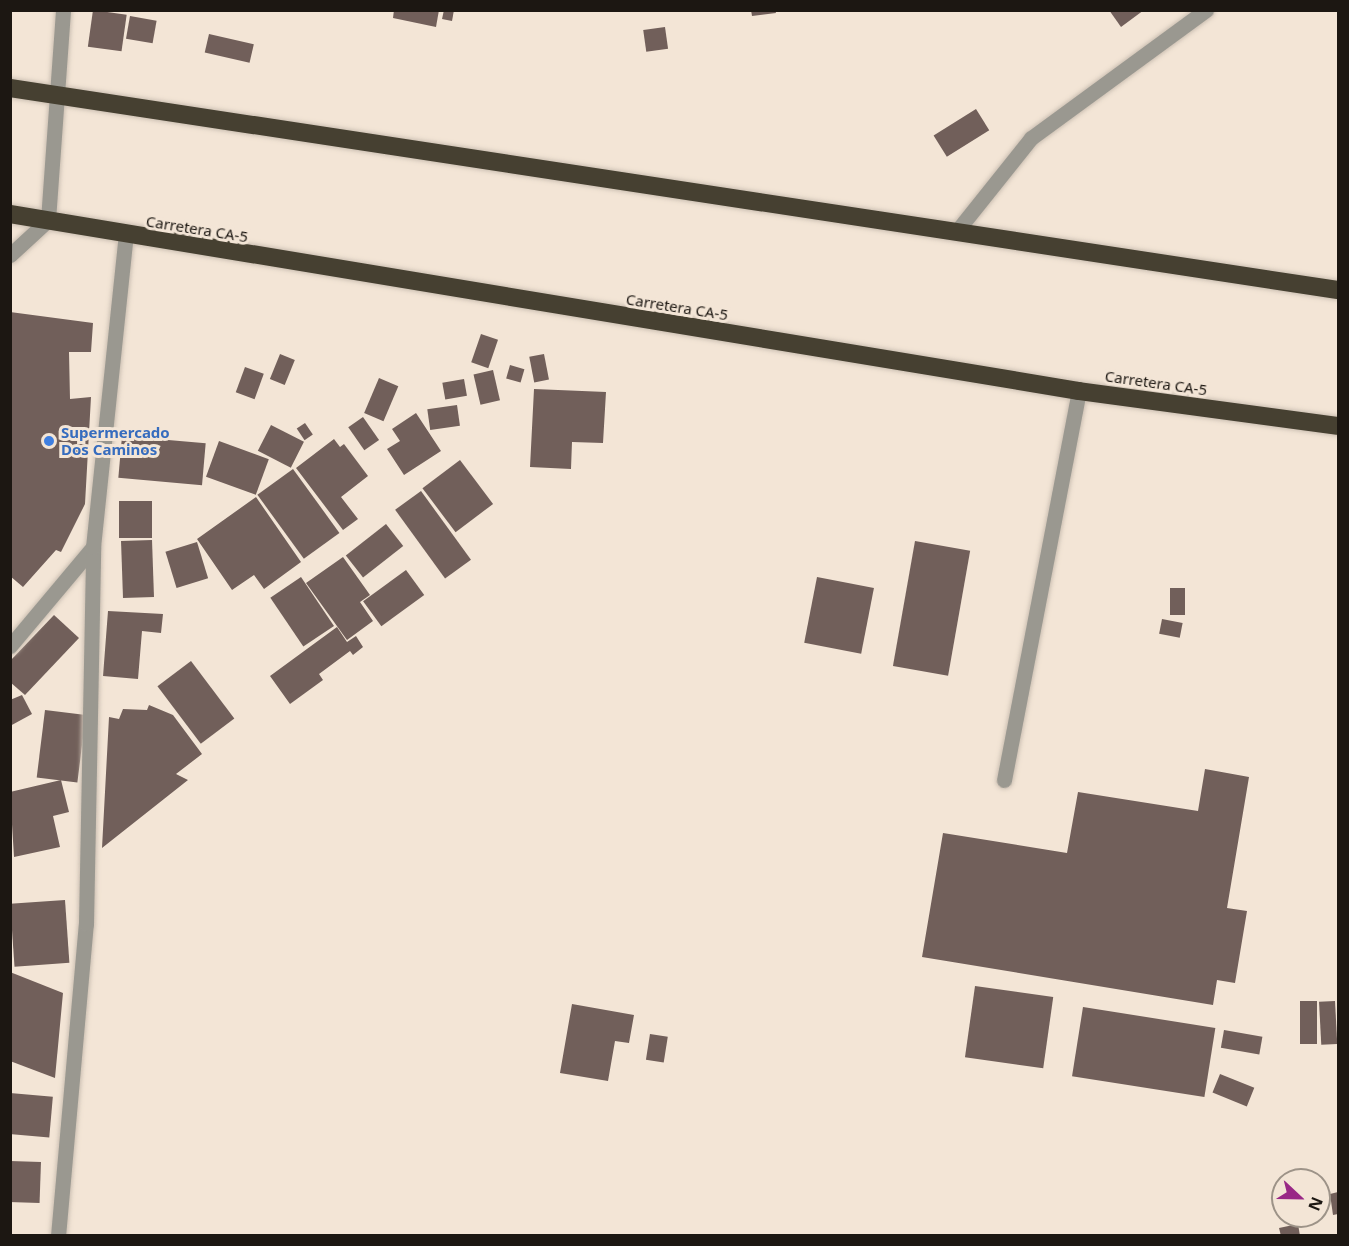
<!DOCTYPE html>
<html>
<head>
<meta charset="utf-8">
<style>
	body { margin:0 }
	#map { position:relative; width:1349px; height:1246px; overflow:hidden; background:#f3e5d6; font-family:"Noto Sans",sans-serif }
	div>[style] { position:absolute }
	.building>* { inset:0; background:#715f5a; transform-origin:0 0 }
	.roads { filter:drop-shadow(0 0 2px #ccc0b3) drop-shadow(0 0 2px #ccc0b3) }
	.lane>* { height:15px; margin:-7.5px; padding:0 7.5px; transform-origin:7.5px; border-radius:7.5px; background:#9a9890 }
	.street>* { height:15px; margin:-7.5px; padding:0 7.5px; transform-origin:7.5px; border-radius:7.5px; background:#9a9890 }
	.highway>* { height:18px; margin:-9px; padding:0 9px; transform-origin:9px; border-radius:9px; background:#464031 }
	.dots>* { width:16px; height:16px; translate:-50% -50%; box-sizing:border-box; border:3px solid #f3e5d6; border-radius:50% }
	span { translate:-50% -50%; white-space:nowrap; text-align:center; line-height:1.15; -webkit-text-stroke:6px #f3e5d6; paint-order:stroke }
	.street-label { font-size:15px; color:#1c1712 }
	.shop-label { font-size:15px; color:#366cbe; font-weight:700 }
	.left { translate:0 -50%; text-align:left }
	.frame { position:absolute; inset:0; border:12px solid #1c1712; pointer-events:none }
	.north { position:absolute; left:1271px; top:1168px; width:60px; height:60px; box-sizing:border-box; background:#f3e5d6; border:2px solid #9d9388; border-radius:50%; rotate:112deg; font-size:16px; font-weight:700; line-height:24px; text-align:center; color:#1c1712 }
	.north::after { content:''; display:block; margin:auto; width:21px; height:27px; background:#992886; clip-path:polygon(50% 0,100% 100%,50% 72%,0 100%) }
</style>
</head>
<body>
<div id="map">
	<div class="building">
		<div style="left:93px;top:10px;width:34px;height:37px;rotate:8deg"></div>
		<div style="clip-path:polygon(394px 10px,439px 10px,436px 27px,393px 18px)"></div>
		<div style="clip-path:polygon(444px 10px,454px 10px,452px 21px,442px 19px)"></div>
		<div style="clip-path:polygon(751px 10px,775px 10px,776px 13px,752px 16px)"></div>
		<div style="clip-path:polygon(1109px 10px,1144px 10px,1121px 27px)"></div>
		<div style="left:130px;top:16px;width:27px;height:23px;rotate:10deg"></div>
		<div style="left:665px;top:27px;width:22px;height:22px;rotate:82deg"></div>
		<div style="left:209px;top:34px;width:46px;height:19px;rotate:13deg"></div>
		<div style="left:976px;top:109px;width:25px;height:50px;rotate:58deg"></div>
		<div style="clip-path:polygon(10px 312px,93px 323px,91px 352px,69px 352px,70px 399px,91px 397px,85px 504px,61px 552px,56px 550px,23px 587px,10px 576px)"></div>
		<div style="left:481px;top:334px;width:18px;height:30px;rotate:19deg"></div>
		<div style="left:280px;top:354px;width:16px;height:27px;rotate:22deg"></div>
		<div style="left:544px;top:354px;width:26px;height:15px;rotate:79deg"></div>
		<div style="left:510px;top:365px;width:15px;height:14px;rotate:16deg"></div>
		<div style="left:245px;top:367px;width:20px;height:27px;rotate:20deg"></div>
		<div style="left:493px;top:370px;width:31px;height:20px;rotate:77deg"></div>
		<div style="left:379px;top:378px;width:21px;height:38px;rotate:23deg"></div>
		<div style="left:464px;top:379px;width:17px;height:22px;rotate:80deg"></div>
		<div style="clip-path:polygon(534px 389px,606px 392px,603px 443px,572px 442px,571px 469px,530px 467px)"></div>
		<div style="left:457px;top:405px;width:21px;height:30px;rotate:82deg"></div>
		<div style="clip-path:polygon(416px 413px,441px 451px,404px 475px,387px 449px,400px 441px,392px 429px)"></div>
		<div style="left:363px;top:417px;width:28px;height:18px;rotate:55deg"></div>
		<div style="left:305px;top:423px;width:14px;height:10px;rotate:56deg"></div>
		<div style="left:271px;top:425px;width:37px;height:29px;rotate:27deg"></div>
		<div style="left:122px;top:436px;width:84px;height:42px;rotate:5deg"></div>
		<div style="clip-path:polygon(334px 439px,340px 447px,344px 444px,368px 476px,341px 497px,358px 519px,343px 530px,296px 468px)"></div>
		<div style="left:219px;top:441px;width:53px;height:38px;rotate:20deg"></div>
		<div style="left:460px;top:460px;width:55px;height:47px;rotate:53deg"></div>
		<div style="left:293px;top:469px;width:79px;height:44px;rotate:54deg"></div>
		<div style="left:421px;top:491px;width:85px;height:32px;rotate:54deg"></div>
		<div style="clip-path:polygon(256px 497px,301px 562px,264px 589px,254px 575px,232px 590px,197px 539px)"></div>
		<div style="left:119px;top:501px;width:33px;height:37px"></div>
		<div style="left:386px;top:524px;width:28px;height:51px;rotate:52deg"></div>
		<div style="left:152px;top:540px;width:57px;height:31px;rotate:88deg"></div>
		<div style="left:915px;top:541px;width:56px;height:127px;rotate:10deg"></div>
		<div style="left:197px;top:542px;width:38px;height:33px;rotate:73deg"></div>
		<div style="clip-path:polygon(343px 557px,370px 595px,360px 602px,373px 621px,347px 640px,306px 583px)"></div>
		<div style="left:406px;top:570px;width:31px;height:53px;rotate:54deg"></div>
		<div style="left:301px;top:577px;width:59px;height:37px;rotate:56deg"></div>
		<div style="left:817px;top:577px;width:58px;height:67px;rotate:11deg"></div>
		<div style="left:1170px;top:588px;width:15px;height:27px"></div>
		<div style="clip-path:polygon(108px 611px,163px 614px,161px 633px,142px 631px,138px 679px,103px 676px)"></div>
		<div style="clip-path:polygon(54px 615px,79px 638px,25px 695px,10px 682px,10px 661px)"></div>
		<div style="left:1162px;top:619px;width:21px;height:15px;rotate:11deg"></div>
		<div style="clip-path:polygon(337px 627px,347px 642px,356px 636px,363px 647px,353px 655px,350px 651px,319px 674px,323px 680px,290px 704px,270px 676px)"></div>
		<div style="left:191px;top:661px;width:72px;height:42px;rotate:53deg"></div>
		<div style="clip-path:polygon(22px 695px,32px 714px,10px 726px,10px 700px)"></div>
		<div style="clip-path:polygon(149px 705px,173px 715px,202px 754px,176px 774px,188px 780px,102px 848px,109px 717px,119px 719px,123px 709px,147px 710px)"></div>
		<div style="left:45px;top:710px;width:41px;height:68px;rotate:7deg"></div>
		<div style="clip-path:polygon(1205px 769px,1249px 777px,1227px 908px,1247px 911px,1235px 983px,1217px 980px,1213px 1005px,922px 957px,943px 833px,1067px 853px,1078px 792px,1198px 811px)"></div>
		<div style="clip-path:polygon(61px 780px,69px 812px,53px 816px,60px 847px,14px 857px,10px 792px)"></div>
		<div style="left:65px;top:900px;width:63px;height:55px;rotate:86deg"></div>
		<div style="clip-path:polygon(10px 972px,63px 993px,55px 1078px,10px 1061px)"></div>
		<div style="left:975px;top:986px;width:79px;height:72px;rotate:8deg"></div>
		<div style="left:1300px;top:1001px;width:17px;height:43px"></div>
		<div style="left:1335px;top:1001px;width:43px;height:16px;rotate:87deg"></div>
		<div style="clip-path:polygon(572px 1004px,634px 1015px,629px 1043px,615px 1041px,608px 1081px,560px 1073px)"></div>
		<div style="left:1083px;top:1007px;width:134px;height:70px;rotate:9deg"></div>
		<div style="left:1224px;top:1030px;width:39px;height:18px;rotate:10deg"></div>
		<div style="left:650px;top:1034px;width:18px;height:26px;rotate:9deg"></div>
		<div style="left:1220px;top:1074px;width:37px;height:20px;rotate:22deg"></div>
		<div style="left:10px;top:1093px;width:43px;height:41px;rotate:5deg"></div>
		<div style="left:10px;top:1161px;width:31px;height:41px;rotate:2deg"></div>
		<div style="clip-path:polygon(1338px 1192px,1338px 1214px,1333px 1215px,1330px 1194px)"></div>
		<div style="clip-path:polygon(1298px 1224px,1300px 1236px,1281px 1236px,1279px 1228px)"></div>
	</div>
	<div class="roads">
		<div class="lane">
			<div style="left:1004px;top:780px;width:396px;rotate:-79.1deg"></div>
		</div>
		<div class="street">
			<div style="left:956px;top:232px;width:120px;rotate:-51.4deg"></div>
			<div style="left:1031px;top:138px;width:217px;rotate:-36.2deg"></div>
			<div style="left:10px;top:255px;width:52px;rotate:-42.6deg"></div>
			<div style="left:48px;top:220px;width:211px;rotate:-85.9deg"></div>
			<div style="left:10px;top:646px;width:129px;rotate:-50deg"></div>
			<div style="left:58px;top:1236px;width:313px;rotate:-84.9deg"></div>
			<div style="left:86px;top:924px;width:377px;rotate:-88.9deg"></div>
			<div style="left:93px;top:547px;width:314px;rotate:-84deg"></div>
		</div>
		<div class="highway">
			<div style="left:10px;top:88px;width:1343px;rotate:8.65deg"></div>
			<div style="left:10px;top:214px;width:1084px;rotate:9.4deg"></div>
			<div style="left:1079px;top:391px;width:261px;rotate:7.7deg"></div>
		</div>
	</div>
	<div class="dots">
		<div style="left:49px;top:441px;background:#3f7fe0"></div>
	</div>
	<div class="street-label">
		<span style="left:197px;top:229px;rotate:9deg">Carretera CA-5</span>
		<span style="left:677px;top:307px;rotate:9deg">Carretera CA-5</span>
		<span style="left:1156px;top:383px;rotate:8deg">Carretera CA-5</span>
	</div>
	<div class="shop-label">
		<span class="left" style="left:61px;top:441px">Supermercado<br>Dos Caminos</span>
	</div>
	<div class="frame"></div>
	<div class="north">N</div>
</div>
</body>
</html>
